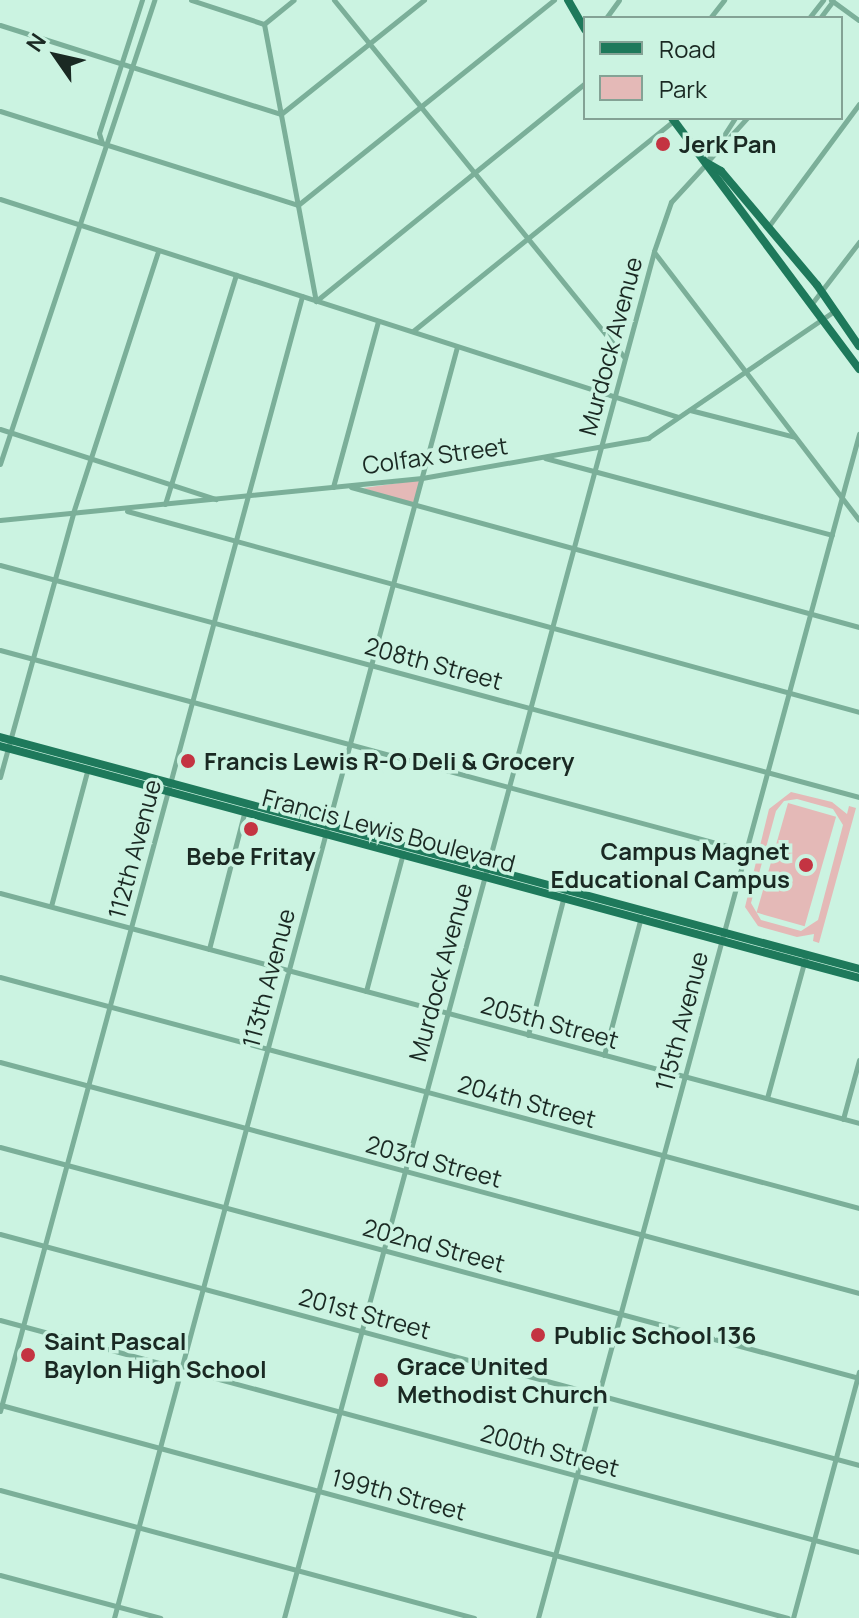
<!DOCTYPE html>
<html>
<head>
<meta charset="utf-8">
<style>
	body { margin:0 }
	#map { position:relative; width:859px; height:1618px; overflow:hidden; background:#cbf3e1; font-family:Manrope,sans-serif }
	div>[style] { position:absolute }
	.green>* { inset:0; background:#e4b9b7; transform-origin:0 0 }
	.minor>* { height:5px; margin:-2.5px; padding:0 2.5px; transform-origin:2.5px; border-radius:2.5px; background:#7baf99 }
	.primary>* { height:8px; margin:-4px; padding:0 4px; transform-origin:4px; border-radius:4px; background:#1e795b }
	.dots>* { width:22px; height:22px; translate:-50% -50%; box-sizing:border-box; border:4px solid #cbf3e1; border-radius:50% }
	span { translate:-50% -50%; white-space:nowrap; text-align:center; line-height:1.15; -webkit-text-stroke:7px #cbf3e1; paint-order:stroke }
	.poi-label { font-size:24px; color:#1a2923; font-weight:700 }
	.left { translate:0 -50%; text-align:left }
	.right { translate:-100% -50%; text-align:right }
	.street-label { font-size:24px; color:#1a2923 }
	.legend { position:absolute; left:583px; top:16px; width:260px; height:104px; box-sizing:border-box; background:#cbf3e1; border:2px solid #84a295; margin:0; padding:10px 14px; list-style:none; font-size:24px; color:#1a2923 }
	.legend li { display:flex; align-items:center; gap:16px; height:40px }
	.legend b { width:40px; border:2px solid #84a295 }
	.north { position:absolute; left:16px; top:16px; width:80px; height:80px; -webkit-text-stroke:6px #cbf3e1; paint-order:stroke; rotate:304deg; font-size:22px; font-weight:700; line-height:32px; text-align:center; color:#1a2923 }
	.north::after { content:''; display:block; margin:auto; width:28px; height:36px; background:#1a2923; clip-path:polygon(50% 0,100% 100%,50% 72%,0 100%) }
</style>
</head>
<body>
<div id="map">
	<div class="green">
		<div style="clip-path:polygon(420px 480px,414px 505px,363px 488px)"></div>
		<div style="clip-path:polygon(evenodd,791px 792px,832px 802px,847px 814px,849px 806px,856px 808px,819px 943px,813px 941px,814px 934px,797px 937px,758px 926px,745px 907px,769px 809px,791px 792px,797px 799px,833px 809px,843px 825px,818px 920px,801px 931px,761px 920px,751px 903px,776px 811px,784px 801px,797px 799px)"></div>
		<div style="left:788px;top:803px;width:50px;height:114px;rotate:16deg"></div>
	</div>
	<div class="minor">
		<div style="left:191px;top:0;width:77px;rotate:18.2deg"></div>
		<div style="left:334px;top:0;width:461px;rotate:50.9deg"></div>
		<div style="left:831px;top:0;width:34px;rotate:36deg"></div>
		<div style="left:606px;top:18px;width:22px;rotate:-54deg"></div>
		<div style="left:710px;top:18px;width:23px;rotate:-52deg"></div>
		<div style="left:809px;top:18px;width:23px;rotate:-52deg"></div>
		<div style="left:820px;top:18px;width:21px;rotate:-53deg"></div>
		<div style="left:264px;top:24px;width:282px;rotate:79.4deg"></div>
		<div style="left:316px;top:301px;width:346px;rotate:-39deg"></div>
		<div style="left:264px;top:24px;width:38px;rotate:-39deg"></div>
		<div style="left:0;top:25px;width:295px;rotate:17.6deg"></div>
		<div style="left:281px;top:114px;width:183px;rotate:-38.6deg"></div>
		<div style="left:0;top:111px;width:312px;rotate:17.5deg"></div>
		<div style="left:298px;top:205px;width:328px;rotate:-38.7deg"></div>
		<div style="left:735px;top:118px;width:54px;rotate:122.8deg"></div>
		<div style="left:706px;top:163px;width:61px;rotate:-47.7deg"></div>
		<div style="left:102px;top:143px;width:10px;rotate:-107deg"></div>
		<div style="left:99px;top:133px;width:140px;rotate:-72.1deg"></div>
		<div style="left:0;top:199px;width:712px;rotate:17.82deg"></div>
		<div style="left:768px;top:227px;width:153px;rotate:-53.5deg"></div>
		<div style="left:654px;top:252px;width:337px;rotate:52.6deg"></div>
		<div style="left:813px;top:302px;width:76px;rotate:-52.5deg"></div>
		<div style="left:413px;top:331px;width:333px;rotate:-38.9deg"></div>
		<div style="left:690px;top:410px;width:108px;rotate:14.4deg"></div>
		<div style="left:0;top:429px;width:227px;rotate:18deg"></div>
		<div style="left:545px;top:458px;width:297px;rotate:15deg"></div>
		<div style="left:0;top:464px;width:489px;rotate:-71.6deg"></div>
		<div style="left:333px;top:487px;width:172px;rotate:-74.8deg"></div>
		<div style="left:351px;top:487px;width:527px;rotate:15.41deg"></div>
		<div style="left:165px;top:504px;width:240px;rotate:-72.8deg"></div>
		<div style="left:127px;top:511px;width:759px;rotate:15.35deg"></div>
		<div style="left:0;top:520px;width:424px;rotate:-5.7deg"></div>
		<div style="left:422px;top:478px;width:230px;rotate:-10deg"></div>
		<div style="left:648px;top:438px;width:225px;rotate:-34.3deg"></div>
		<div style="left:0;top:565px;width:890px;rotate:15.11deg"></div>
		<div style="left:0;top:650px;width:773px;rotate:15.08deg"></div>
		<div style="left:0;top:777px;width:274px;rotate:-74.5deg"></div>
		<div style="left:73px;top:513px;width:275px;rotate:-72deg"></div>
		<div style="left:0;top:893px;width:889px;rotate:14.99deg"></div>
		<div style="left:51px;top:906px;width:143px;rotate:-75deg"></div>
		<div style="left:209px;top:949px;width:144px;rotate:-75.5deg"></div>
		<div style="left:0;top:977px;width:890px;rotate:15.05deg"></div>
		<div style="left:366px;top:991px;width:143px;rotate:-75deg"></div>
		<div style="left:528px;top:1035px;width:144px;rotate:-75.5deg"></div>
		<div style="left:604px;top:1055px;width:143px;rotate:-75deg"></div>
		<div style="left:0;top:1062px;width:890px;rotate:15.05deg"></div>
		<div style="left:767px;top:1098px;width:148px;rotate:-74.7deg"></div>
		<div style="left:843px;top:1119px;width:61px;rotate:-74.8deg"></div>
		<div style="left:0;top:1147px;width:890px;rotate:15.05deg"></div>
		<div style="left:0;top:1234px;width:890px;rotate:15.05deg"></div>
		<div style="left:0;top:1320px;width:890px;rotate:15.11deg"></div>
		<div style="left:1px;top:1405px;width:815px;rotate:15.14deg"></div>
		<div style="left:0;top:1411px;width:1155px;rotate:-74.84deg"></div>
		<div style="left:0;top:1490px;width:491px;rotate:15.1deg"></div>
		<div style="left:0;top:1575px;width:166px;rotate:15deg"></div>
		<div style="left:114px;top:1618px;width:1316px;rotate:-74.9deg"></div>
		<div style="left:284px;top:1618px;width:1416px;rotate:-74.85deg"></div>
		<div style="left:654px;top:251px;width:52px;rotate:-70.9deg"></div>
		<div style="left:671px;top:202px;width:52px;rotate:-47.4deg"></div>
		<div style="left:538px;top:1618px;width:1227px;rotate:-74.83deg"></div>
		<div style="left:793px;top:1618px;width:255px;rotate:-75deg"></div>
	</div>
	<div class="primary">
		<div style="left:568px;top:0;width:34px;rotate:60deg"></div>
		<div style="left:672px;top:118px;width:313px;rotate:53.3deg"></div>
		<div style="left:707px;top:163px;width:16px;rotate:30deg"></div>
		<div style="left:721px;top:171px;width:149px;rotate:49.9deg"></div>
		<div style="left:817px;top:285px;width:74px;rotate:55.5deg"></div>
		<div style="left:0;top:737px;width:890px;rotate:15.11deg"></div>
		<div style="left:0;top:746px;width:890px;rotate:15.11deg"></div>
	</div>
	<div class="dots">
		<div style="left:663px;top:144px;background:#c43442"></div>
		<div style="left:188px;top:761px;background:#c43442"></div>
		<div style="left:251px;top:829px;background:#c43442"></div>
		<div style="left:806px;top:865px;background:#c43442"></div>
		<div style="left:538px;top:1335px;background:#c43442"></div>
		<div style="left:28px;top:1355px;background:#c43442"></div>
		<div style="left:381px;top:1380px;background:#c43442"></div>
	</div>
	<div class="poi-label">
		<span class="left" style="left:679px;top:144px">Jerk Pan</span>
		<span class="left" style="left:204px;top:761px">Francis Lewis R-O Deli &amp; Grocery</span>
		<span class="right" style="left:790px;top:865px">Campus Magnet<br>Educational Campus</span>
		<span style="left:251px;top:856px">Bebe Fritay</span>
		<span class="left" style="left:554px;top:1335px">Public School 136</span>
		<span class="left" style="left:44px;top:1355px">Saint Pascal<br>Baylon High School</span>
		<span class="left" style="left:397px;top:1380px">Grace United<br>Methodist Church</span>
	</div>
	<div class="street-label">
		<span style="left:610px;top:346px;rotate:-75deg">Murdock Avenue</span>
		<span style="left:435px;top:455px;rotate:-8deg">Colfax Street</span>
		<span style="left:434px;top:663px;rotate:15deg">208th Street</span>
		<span style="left:389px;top:830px;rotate:15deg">Francis Lewis Boulevard</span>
		<span style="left:134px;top:849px;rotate:-75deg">112th Avenue</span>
		<span style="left:440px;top:972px;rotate:-75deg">Murdock Avenue</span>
		<span style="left:268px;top:978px;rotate:-75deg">113th Avenue</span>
		<span style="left:681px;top:1021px;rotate:-75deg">115th Avenue</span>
		<span style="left:550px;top:1022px;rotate:15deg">205th Street</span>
		<span style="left:527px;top:1101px;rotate:15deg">204th Street</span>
		<span style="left:434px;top:1161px;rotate:15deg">203rd Street</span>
		<span style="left:434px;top:1245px;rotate:15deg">202nd Street</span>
		<span style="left:365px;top:1313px;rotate:15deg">201st Street</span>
		<span style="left:550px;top:1450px;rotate:15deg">200th Street</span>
		<span style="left:399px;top:1494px;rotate:15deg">199th Street</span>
	</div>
	<ul class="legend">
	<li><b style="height:10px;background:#1e795b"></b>Road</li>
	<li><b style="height:22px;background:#e4b9b7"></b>Park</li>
	</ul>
	<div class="north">N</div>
</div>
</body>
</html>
